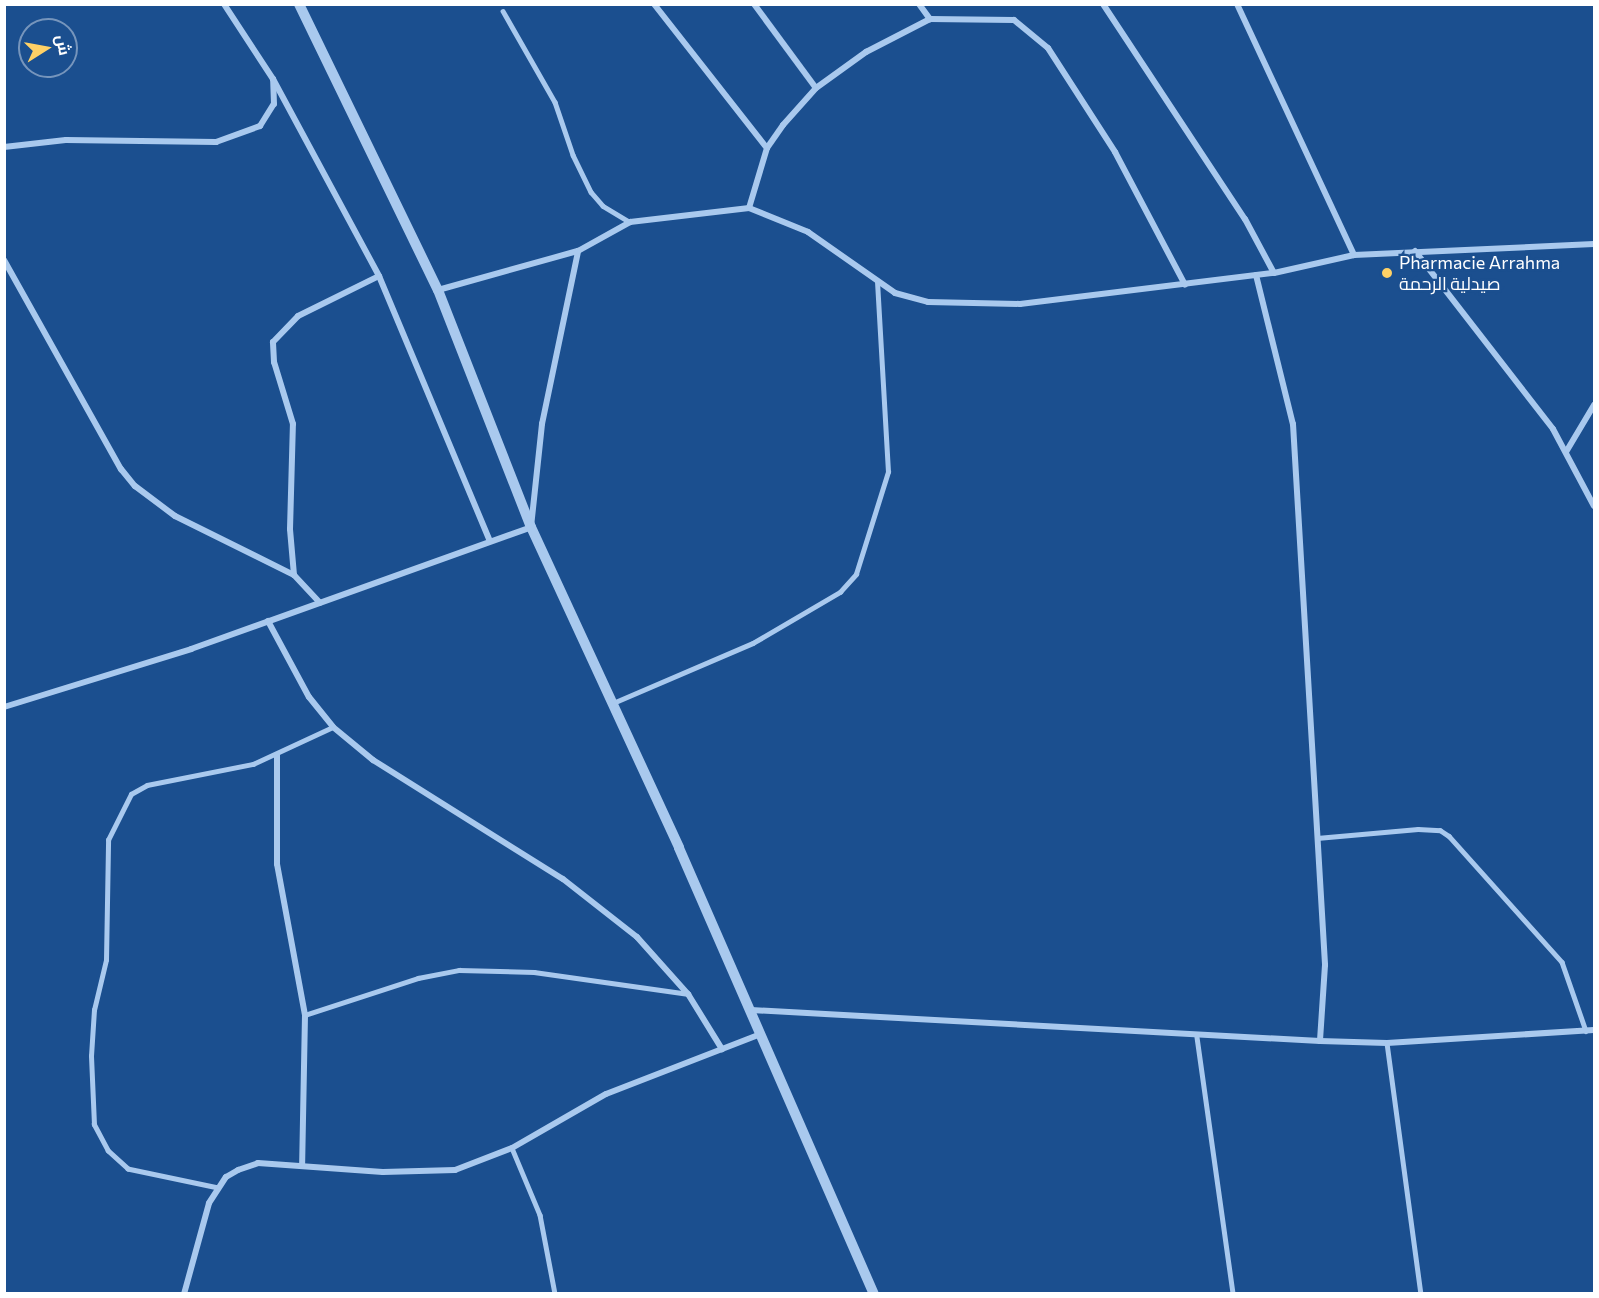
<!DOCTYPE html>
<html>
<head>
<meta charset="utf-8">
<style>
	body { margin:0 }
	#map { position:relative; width:1599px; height:1298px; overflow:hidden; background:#1b4f8f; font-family:Commissioner,Cairo,sans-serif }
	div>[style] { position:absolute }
	.service>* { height:4.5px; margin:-2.25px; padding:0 2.25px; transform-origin:2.25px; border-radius:2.25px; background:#a9c9ee }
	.minor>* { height:6px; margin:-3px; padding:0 3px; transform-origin:3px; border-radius:3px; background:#a9c9ee }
	.tertiary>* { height:10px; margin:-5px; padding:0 5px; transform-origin:5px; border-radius:5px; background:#a9c9ee }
	.dots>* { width:16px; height:16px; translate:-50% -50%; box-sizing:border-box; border:3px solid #1b4f8f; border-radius:50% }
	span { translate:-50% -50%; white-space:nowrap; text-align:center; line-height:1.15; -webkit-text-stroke:4.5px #1b4f8f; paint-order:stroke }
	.poi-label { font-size:18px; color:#fff }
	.left { translate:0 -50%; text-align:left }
	.frame { position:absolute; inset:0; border:6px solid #fff; pointer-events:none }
	.north { position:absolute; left:18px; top:18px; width:60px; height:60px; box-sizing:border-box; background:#1b4f8f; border:2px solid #7695bc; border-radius:50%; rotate:79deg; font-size:16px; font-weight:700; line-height:24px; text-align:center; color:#fff }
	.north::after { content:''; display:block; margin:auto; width:21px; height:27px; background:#ffd166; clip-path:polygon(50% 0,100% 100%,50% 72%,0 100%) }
</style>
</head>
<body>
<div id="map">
	<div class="service">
		<div style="left:503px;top:11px;width:105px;rotate:60.3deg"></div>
		<div style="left:555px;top:102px;width:56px;rotate:71.2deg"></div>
		<div style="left:573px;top:155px;width:41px;rotate:64.1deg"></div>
		<div style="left:591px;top:192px;width:18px;rotate:49deg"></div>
		<div style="left:603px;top:206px;width:31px;rotate:31deg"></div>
		<div style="left:613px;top:703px;width:152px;rotate:-23.2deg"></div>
		<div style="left:753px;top:643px;width:101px;rotate:-30.4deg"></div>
		<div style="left:840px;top:592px;width:24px;rotate:-48deg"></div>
		<div style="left:856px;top:574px;width:107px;rotate:-72.6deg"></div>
		<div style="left:888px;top:472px;width:191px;rotate:-93.3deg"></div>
		<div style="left:1317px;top:838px;width:101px;rotate:-5.1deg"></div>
		<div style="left:1418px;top:829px;width:22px;rotate:3deg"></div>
		<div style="left:1440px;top:830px;width:11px;rotate:34deg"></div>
		<div style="left:1449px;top:836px;width:169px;rotate:48.1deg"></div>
		<div style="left:1562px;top:962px;width:73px;rotate:70.8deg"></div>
		<div style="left:305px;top:1015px;width:119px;rotate:-18.1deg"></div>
		<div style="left:418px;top:978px;width:42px;rotate:-11deg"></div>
		<div style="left:459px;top:970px;width:75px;rotate:1.5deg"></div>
		<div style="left:534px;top:972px;width:156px;rotate:8.1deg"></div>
		<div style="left:1197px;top:1037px;width:260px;rotate:82deg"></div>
		<div style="left:1387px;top:1043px;width:253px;rotate:82.3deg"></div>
		<div style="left:512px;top:1148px;width:73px;rotate:67.3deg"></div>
		<div style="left:540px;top:1215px;width:80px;rotate:79.2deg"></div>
		<div style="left:218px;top:1188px;width:92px;rotate:-168.1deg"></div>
		<div style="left:128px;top:1169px;width:27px;rotate:-138deg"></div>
		<div style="left:108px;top:1151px;width:30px;rotate:-118deg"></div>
		<div style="left:94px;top:1125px;width:69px;rotate:-92.5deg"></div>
		<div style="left:91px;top:1056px;width:46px;rotate:-86.3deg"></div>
		<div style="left:94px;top:1010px;width:51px;rotate:-76.5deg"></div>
		<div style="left:106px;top:960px;width:120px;rotate:-89deg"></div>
		<div style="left:108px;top:840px;width:51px;rotate:-63.4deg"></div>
		<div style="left:131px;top:794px;width:18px;rotate:-29deg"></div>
		<div style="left:147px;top:785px;width:108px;rotate:-11.2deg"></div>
		<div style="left:253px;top:764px;width:88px;rotate:-24.8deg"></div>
	</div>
	<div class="minor">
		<div style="left:654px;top:4px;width:183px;rotate:51.9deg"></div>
		<div style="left:754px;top:4px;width:104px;rotate:53.6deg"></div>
		<div style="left:919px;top:4px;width:19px;rotate:54deg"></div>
		<div style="left:1103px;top:4px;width:258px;rotate:56.6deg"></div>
		<div style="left:1245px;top:219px;width:61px;rotate:61.8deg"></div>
		<div style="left:1237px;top:4px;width:277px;rotate:65deg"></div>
		<div style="left:273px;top:79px;width:224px;rotate:61.7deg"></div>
		<div style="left:379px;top:276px;width:287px;rotate:67.3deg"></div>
		<div style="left:4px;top:147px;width:62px;rotate:-6.4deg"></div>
		<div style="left:66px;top:140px;width:150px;rotate:0.8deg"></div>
		<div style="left:216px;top:142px;width:47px;rotate:-20deg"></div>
		<div style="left:260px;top:126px;width:26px;rotate:-58deg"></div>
		<div style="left:274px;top:104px;width:25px;rotate:-92deg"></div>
		<div style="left:273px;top:79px;width:90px;rotate:-123.2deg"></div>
		<div style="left:749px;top:208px;width:63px;rotate:-73.3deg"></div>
		<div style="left:767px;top:148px;width:28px;rotate:-55deg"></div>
		<div style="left:783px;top:125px;width:50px;rotate:-48.3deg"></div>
		<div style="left:816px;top:88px;width:62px;rotate:-35.8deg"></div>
		<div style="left:866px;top:52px;width:72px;rotate:-27.3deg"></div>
		<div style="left:930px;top:19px;width:84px;rotate:0.7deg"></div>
		<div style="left:1014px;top:20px;width:44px;rotate:39.5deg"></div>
		<div style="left:1048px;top:48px;width:124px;rotate:57.2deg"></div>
		<div style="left:1115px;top:152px;width:150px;rotate:62.2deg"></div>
		<div style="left:1415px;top:251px;width:225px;rotate:52.2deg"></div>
		<div style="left:1553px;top:429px;width:87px;rotate:62deg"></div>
		<div style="left:4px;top:260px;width:240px;rotate:60.8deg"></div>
		<div style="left:121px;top:469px;width:22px;rotate:51deg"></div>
		<div style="left:135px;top:486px;width:50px;rotate:36.9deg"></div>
		<div style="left:175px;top:516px;width:133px;rotate:26.4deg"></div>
		<div style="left:294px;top:575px;width:38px;rotate:47deg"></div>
		<div style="left:1256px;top:275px;width:154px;rotate:76.1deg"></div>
		<div style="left:1293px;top:424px;width:542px;rotate:86.61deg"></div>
		<div style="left:1325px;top:965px;width:76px;rotate:93.8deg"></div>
		<div style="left:1320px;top:1041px;width:67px;rotate:1.7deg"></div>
		<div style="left:1387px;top:1043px;width:207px;rotate:-3.6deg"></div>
		<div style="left:438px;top:290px;width:145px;rotate:-15.6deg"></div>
		<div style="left:1566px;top:452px;width:55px;rotate:-59.2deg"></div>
		<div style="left:294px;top:575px;width:46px;rotate:-95deg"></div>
		<div style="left:290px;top:529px;width:105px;rotate:-88.4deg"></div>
		<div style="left:293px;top:424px;width:65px;rotate:-107deg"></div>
		<div style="left:274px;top:362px;width:20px;rotate:-93deg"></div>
		<div style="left:273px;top:342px;width:36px;rotate:-46deg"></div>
		<div style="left:298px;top:316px;width:90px;rotate:-26.3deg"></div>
		<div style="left:268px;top:621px;width:86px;rotate:61.7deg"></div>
		<div style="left:309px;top:697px;width:38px;rotate:51deg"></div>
		<div style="left:333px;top:727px;width:52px;rotate:39.5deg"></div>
		<div style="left:373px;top:760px;width:224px;rotate:32.1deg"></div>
		<div style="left:563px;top:879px;width:94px;rotate:38.1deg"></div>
		<div style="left:637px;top:937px;width:76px;rotate:48.2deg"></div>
		<div style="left:688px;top:994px;width:65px;rotate:58.3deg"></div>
		<div style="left:4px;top:707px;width:196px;rotate:-17.2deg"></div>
		<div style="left:191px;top:649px;width:361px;rotate:-19.7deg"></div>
		<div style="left:531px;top:527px;width:104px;rotate:-83.9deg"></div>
		<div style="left:542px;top:424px;width:177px;rotate:-78.2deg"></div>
		<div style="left:578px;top:251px;width:60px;rotate:-29.1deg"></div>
		<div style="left:630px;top:222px;width:120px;rotate:-6.7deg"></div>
		<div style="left:749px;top:208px;width:64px;rotate:22.1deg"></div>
		<div style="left:808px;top:232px;width:106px;rotate:35deg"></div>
		<div style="left:895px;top:293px;width:34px;rotate:15deg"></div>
		<div style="left:928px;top:302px;width:92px;rotate:1.2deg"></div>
		<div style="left:1020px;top:304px;width:256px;rotate:-7deg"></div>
		<div style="left:1274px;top:273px;width:82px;rotate:-12.7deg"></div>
		<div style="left:1354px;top:255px;width:240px;rotate:-2.6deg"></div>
		<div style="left:277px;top:755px;width:109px;rotate:90deg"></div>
		<div style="left:277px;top:864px;width:154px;rotate:79.5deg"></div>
		<div style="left:305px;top:1015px;width:150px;rotate:91.1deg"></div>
		<div style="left:751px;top:1010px;width:570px;rotate:3.12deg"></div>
		<div style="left:184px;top:1294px;width:94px;rotate:-74.6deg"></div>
		<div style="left:209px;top:1203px;width:31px;rotate:-57deg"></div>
		<div style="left:226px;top:1177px;width:14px;rotate:-30deg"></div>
		<div style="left:238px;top:1170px;width:21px;rotate:-19deg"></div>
		<div style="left:258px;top:1163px;width:125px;rotate:4.1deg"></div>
		<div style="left:383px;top:1172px;width:72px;rotate:-1.6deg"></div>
		<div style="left:455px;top:1170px;width:61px;rotate:-21.1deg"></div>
		<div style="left:512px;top:1148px;width:108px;rotate:-29.9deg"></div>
		<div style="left:606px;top:1094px;width:166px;rotate:-21.2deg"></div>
	</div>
	<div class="tertiary">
		<div style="left:299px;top:4px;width:318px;rotate:64.1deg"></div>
		<div style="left:438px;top:290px;width:255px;rotate:68.6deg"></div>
		<div style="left:531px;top:527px;width:353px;rotate:65.2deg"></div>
		<div style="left:679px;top:848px;width:487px;rotate:66.4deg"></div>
	</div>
	<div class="dots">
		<div style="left:1387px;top:273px;background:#ffd166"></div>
	</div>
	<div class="poi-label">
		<span class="left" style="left:1399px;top:273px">Pharmacie Arrahma<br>صيدلية الرحمة</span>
	</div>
	<div class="frame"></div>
	<div class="north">ش</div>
</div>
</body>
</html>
